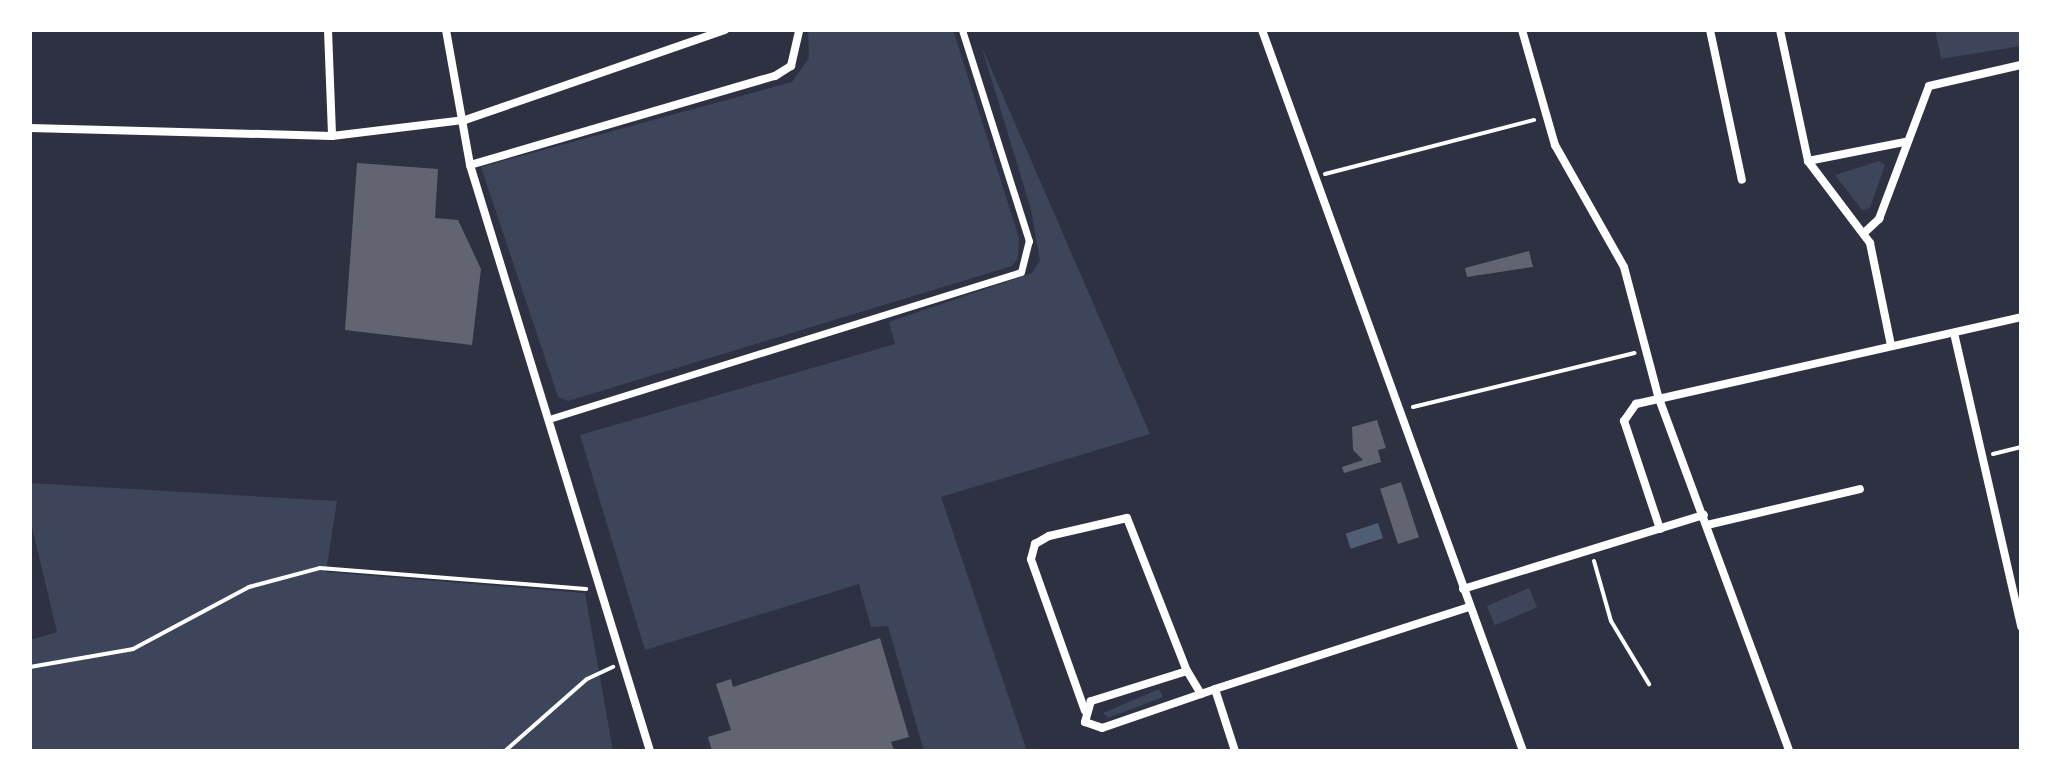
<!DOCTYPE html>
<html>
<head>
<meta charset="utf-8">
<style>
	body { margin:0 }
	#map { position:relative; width:2051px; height:781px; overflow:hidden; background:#2d3142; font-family:"Titillium Web",sans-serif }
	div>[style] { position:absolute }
	.green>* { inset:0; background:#3c4559; transform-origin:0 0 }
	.water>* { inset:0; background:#4f5d75; transform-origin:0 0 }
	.building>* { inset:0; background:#626471; transform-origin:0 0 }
	.path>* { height:4px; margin:-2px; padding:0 2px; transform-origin:2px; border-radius:2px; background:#fff }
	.pedestrian>* { height:7px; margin:-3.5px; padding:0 3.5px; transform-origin:3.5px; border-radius:3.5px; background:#fff }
	.minor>* { height:8px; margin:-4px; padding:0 4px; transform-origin:4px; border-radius:4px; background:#fff }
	span { translate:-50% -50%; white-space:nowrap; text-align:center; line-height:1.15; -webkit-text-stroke:8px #fff; paint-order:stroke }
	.frame { position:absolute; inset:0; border:32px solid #fff; pointer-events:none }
</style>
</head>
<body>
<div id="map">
	<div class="green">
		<div style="clip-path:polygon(808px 30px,953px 30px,1019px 238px,1018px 258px,1012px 266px,568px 401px,558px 397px,481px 167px,792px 82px,809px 58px)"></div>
		<div style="clip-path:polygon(1935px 30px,2021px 30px,2021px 46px,1941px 59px)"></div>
		<div style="clip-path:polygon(981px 45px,1150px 434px,941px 497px,1027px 751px,924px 751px,888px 626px,871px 627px,859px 584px,645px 650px,580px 435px,895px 344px,889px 322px,1032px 273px,1040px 260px,1031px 210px)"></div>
		<div style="clip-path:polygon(1879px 161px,1885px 165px,1870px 208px,1862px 210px,1835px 175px)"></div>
		<div style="clip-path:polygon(30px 483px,337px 501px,326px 572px,585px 593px,613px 751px,30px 751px,30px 640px,57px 632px,30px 519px)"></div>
		<div style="left:1529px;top:588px;width:21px;height:46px;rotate:67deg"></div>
		<div style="clip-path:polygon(1159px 689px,1163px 697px,1108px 718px,1103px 713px)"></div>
	</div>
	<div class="water">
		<div style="left:1378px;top:523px;width:16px;height:34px;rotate:72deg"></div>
	</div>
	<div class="building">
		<div style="clip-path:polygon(357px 163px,438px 169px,435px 218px,458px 220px,481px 269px,472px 345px,345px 330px)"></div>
		<div style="clip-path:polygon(1529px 251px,1533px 267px,1467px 277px,1465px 268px)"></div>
		<div style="clip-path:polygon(1377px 420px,1386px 448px,1378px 450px,1381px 462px,1344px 473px,1342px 467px,1363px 460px,1353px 450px,1352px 427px)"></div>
		<div style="left:1401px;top:482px;width:58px;height:22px;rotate:72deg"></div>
		<div style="clip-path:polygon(880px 638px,909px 737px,891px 742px,894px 750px,712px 751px,708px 737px,731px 730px,716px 684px,731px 679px,733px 687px)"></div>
	</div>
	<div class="path">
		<div style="left:1325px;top:174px;width:216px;rotate:-14.5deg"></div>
		<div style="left:1413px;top:407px;width:228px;rotate:-13.7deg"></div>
		<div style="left:1993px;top:454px;width:29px;rotate:-14deg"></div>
		<div style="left:1594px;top:561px;width:62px;rotate:74.2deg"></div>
		<div style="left:1611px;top:621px;width:74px;rotate:58.9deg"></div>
		<div style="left:30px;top:667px;width:105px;rotate:-9.9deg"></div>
		<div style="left:133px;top:649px;width:132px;rotate:-28.1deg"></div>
		<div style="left:249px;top:587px;width:73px;rotate:-15deg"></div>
		<div style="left:320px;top:568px;width:267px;rotate:4.5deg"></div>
		<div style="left:505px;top:751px;width:109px;rotate:-41.3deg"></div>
		<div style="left:587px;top:679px;width:29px;rotate:-25deg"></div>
	</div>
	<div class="pedestrian">
		<div style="left:549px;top:419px;width:494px;rotate:-17.3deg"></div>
		<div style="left:1021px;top:272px;width:32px;rotate:-76deg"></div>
		<div style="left:1029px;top:241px;width:221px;rotate:-107.6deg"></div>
	</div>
	<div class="minor">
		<div style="left:328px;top:30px;width:106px;rotate:87.8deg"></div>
		<div style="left:446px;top:30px;width:137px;rotate:79.9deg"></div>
		<div style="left:470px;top:165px;width:613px;rotate:72.92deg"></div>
		<div style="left:1262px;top:30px;width:767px;rotate:70.1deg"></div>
		<div style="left:1522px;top:30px;width:120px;rotate:74deg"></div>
		<div style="left:1555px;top:145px;width:140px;rotate:60.5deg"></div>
		<div style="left:1624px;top:267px;width:133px;rotate:75.2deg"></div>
		<div style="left:1658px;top:396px;width:378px;rotate:69.7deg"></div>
		<div style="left:1710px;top:30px;width:153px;rotate:78deg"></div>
		<div style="left:1780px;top:30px;width:134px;rotate:77.9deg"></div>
		<div style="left:1808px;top:161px;width:103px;rotate:52.9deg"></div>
		<div style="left:1870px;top:243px;width:104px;rotate:78.4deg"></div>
		<div style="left:30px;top:128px;width:302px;rotate:1.5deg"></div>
		<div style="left:332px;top:136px;width:134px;rotate:-6.9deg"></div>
		<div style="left:465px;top:120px;width:275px;rotate:-19.1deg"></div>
		<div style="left:1808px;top:161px;width:99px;rotate:-11.1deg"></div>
		<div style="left:470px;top:165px;width:318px;rotate:-16.3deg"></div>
		<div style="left:775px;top:76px;width:19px;rotate:-32deg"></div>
		<div style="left:791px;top:66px;width:37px;rotate:-77deg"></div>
		<div style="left:1864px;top:233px;width:21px;rotate:-43deg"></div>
		<div style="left:1879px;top:219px;width:142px;rotate:-69.4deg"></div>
		<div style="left:1929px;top:86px;width:94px;rotate:-12.9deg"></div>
		<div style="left:1954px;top:333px;width:301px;rotate:77.1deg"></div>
		<div style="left:1707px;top:525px;width:157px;rotate:-13.2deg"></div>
		<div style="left:1660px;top:529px;width:114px;rotate:-108.4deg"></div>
		<div style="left:1624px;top:421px;width:21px;rotate:-55deg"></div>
		<div style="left:1636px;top:404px;width:395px;rotate:-12.7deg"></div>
		<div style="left:1463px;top:589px;width:252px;rotate:-17.1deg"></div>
		<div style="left:1201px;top:694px;width:27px;rotate:-121deg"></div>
		<div style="left:1187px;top:671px;width:101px;rotate:162.6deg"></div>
		<div style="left:1091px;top:701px;width:22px;rotate:106deg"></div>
		<div style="left:1085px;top:722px;width:18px;rotate:19deg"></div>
		<div style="left:1102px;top:728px;width:120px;rotate:-19deg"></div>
		<div style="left:1085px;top:711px;width:161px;rotate:-109.6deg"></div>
		<div style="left:1031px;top:559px;width:16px;rotate:-75deg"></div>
		<div style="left:1035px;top:544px;width:16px;rotate:-30deg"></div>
		<div style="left:1049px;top:536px;width:80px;rotate:-13deg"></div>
		<div style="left:1127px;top:518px;width:164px;rotate:68.6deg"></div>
		<div style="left:1235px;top:751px;width:65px;rotate:-107.9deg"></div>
		<div style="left:1215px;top:689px;width:267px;rotate:-17.9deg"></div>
	</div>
	<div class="frame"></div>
</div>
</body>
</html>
